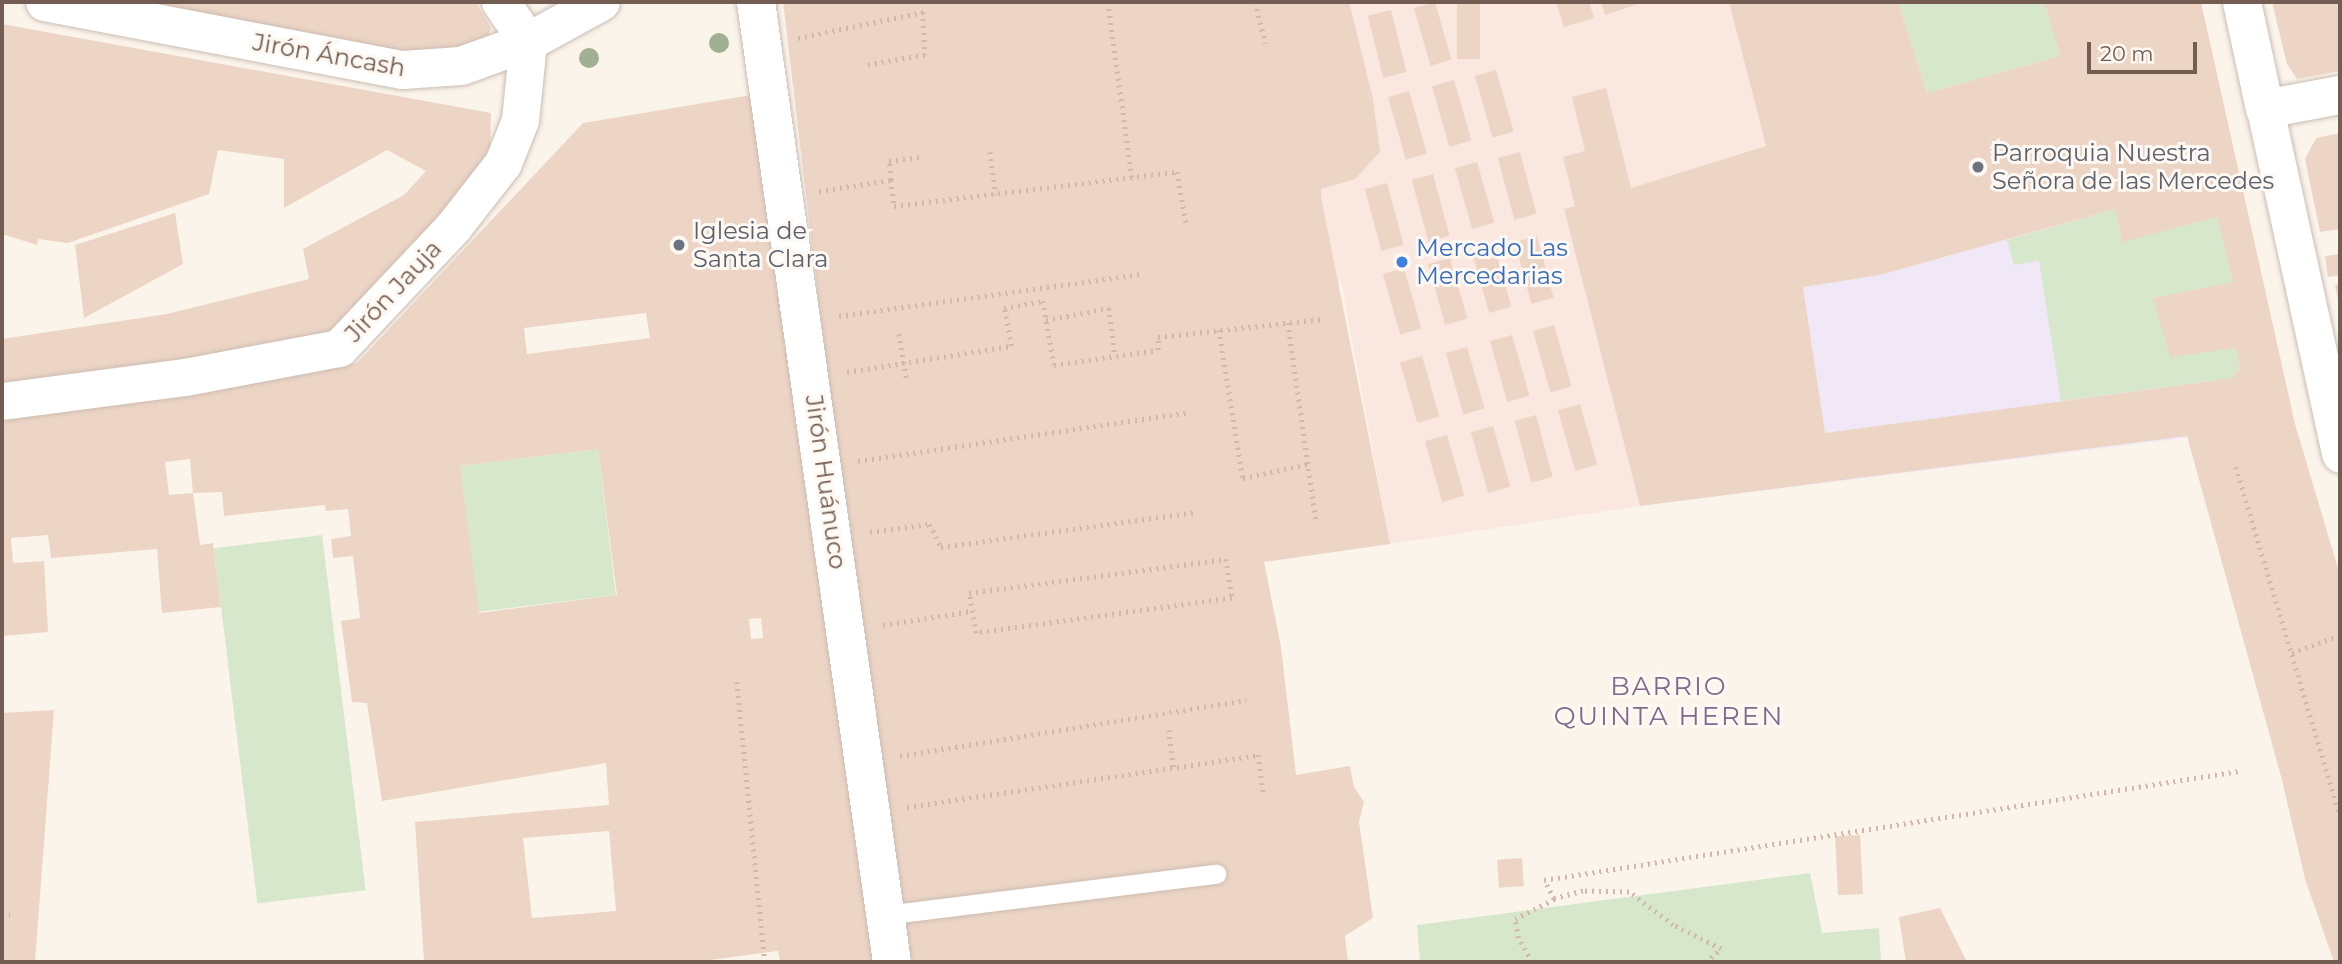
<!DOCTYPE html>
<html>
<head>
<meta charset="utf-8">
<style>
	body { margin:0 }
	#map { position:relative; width:2342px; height:964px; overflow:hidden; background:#fbf4eb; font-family:Montserrat,sans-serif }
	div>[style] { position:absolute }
	.commercial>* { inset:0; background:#f9e7e0 }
	.education>* { inset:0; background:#f1e8f7 }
	.green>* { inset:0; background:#d7e7cb; transform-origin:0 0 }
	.building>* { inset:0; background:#edd5c6; transform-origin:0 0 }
	.path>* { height:4.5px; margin-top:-2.25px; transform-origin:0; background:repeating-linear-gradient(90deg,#d2b8a9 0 2px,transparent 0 7px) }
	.roads { filter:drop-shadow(0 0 2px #ccbdb2) drop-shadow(0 0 2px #ccbdb2) }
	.lane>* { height:19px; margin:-9.5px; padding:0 9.5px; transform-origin:9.5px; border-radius:9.5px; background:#fff }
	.street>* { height:37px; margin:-18.5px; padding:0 18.5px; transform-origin:18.5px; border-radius:18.5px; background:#fff }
	.secondary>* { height:38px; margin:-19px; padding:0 19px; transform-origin:19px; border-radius:19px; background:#fff }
	.trees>* { width:20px; height:20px; margin:-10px; border-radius:50%; background:#a1b092 }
	.dots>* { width:19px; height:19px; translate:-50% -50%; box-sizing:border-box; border:4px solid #fdf8f1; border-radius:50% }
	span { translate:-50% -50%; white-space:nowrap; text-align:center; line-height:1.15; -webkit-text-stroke:6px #fdf8f1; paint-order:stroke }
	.street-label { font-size:24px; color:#735c51 }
	.worship-label { font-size:24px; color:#5b616d }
	.left { translate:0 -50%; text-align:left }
	.shop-label { font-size:24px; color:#366cbe }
	.neighbourhood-label { font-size:26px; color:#81698e; letter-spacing:2px }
	.frame { position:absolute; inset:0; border:4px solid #735c51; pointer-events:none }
	.scale { position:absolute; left:2087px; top:42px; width:110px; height:32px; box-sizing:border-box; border:4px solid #735c51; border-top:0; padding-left:9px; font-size:21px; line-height:24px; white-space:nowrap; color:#735c51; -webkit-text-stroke:5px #fdf8f1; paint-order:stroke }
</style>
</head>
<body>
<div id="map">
	<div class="commercial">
		<div style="clip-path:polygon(1301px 2px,1729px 2px,1766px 146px,1564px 209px,1640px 506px,1390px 544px,1341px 281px,1236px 305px,1309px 48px)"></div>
	</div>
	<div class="education">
		<div style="clip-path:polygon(1840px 125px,1880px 275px,2115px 209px,2122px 241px,2246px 209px,2295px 424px,1640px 506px,1564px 209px)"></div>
	</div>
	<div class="green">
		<div style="clip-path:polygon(1898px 2px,2044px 2px,2060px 56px,1927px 93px)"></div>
		<div style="clip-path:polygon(2115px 209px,2122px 241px,2217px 217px,2233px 282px,2154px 298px,2236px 348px,2240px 371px,2234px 372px,2234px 378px,2061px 401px,2039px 261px,2014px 265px,2007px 240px)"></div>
		<div style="left:598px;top:449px;width:147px;height:139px;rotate:83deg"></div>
		<div style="left:322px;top:535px;width:358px;height:109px;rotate:83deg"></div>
		<div style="clip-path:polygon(1810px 873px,1822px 933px,1879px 928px,1881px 962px,1420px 962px,1417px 925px)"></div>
	</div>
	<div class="building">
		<div style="clip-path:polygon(128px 2px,476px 2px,491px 28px,486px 43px,477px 48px,406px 53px)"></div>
		<div style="clip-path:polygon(783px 2px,1349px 2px,1373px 99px,1380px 152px,1355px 179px,1321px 189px,1321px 196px,1390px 544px,1264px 562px,1281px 647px,1296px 775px,1350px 766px,1354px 787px,1364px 802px,1359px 822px,1373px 918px,1345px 936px,1348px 962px,907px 962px,835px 437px)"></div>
		<div style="left:1435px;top:2px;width:60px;height:22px;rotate:74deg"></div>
		<div style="left:1457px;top:2px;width:23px;height:57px"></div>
		<div style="clip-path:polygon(1556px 2px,1589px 2px,1594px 18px,1564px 27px)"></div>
		<div style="clip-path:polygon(1601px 2px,1644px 2px,1605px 15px)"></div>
		<div style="clip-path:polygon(evenodd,1729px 2px,1898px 2px,1927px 93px,2060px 56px,2044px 2px,2201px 2px,2295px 424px,2340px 575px,2340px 962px,2334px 962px,2305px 879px,2282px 780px,2187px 436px,1640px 506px,1564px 209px,1575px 206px,1563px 157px,1585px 151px,1572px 97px,1606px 88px,1631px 188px,1766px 146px,1729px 2px,2115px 209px,2122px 242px,2217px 217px,2233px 282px,2153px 298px,2170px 357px,2236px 348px,2240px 371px,2234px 372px,2234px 378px,1825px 433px,1803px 287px,1880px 275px,2115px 209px)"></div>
		<div style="clip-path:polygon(2272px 2px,2340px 2px,2340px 71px,2297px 79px,2287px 64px)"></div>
		<div style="left:1391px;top:10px;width:64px;height:24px;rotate:76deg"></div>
		<div style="clip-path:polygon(2px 24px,491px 113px,490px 147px,472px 177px,401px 264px,320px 340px,2px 386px,2px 339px,167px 314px,309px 279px,303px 249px,404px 195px,426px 171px,387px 150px,284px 208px,284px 159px,218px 150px,209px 194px,68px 243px,38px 239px,37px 245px,2px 234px)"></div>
		<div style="left:1496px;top:70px;width:64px;height:22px;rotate:74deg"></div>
		<div style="left:1454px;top:80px;width:63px;height:23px;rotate:74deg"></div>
		<div style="left:1409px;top:91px;width:65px;height:22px;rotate:74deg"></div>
		<div style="clip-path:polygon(evenodd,751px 95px,873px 962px,780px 962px,778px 951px,695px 962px,424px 962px,415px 822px,609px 805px,606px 763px,382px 801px,367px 703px,352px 702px,341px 621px,360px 618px,353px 556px,333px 558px,331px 539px,351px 536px,348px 509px,326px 511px,325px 505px,224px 516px,222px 492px,193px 493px,200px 545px,213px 543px,221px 607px,162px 613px,157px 549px,51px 558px,48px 535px,11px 538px,13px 563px,44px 561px,48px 632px,2px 636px,2px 417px,357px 363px,583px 123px,751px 95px,646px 313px,650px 338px,527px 354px,524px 328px,646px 313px,751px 95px,598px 449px,617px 595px,479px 613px,460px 466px,598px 449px,751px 95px,190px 459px,193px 493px,169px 495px,165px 462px,190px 459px,751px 95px,761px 618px,763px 638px,751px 639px,749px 619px,761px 618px,751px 95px,609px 831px,616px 911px,532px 918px,523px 838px,609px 831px)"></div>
		<div style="clip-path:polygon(2340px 133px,2340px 229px,2320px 232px,2305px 159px,2316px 138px)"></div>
		<div style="left:1520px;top:152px;width:64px;height:23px;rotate:75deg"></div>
		<div style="left:1477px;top:162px;width:63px;height:23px;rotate:74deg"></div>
		<div style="left:1433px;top:174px;width:64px;height:22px;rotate:75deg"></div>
		<div style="left:1387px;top:183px;width:64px;height:23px;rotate:75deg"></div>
		<div style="clip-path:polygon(175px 213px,183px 264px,84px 318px,75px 245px)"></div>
		<div style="left:1537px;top:236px;width:64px;height:23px;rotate:75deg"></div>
		<div style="left:1494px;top:246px;width:63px;height:23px;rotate:74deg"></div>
		<div style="clip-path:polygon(2340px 254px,2340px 275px,2328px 277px,2325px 256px)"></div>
		<div style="left:1450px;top:258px;width:63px;height:23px;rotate:74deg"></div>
		<div style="left:1404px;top:268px;width:63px;height:22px;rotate:74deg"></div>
		<div style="clip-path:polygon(2340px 284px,2340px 305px,2339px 305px,2335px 285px)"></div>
		<div style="left:1554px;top:325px;width:64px;height:22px;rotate:74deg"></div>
		<div style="left:1512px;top:335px;width:63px;height:23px;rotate:74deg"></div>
		<div style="left:1467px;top:347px;width:64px;height:22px;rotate:74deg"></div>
		<div style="left:1422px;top:356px;width:63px;height:23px;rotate:74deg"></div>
		<div style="left:1580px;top:404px;width:63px;height:23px;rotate:74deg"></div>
		<div style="left:1536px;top:415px;width:64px;height:22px;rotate:75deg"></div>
		<div style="left:1493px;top:426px;width:63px;height:23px;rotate:74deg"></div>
		<div style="left:1447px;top:435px;width:63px;height:23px;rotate:74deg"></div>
		<div style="clip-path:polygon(54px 710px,35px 962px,2px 962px,2px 713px)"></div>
		<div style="left:1860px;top:835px;width:59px;height:25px;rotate:87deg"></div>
		<div style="left:1522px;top:858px;width:28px;height:25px;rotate:86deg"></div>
		<div style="clip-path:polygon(1940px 908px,1967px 962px,1906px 962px,1899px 917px)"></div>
	</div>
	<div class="path">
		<div style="left:1108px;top:2px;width:177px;rotate:82.2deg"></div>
		<div style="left:1255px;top:2px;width:43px;rotate:75.3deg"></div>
		<div style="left:798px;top:38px;width:128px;rotate:-11.7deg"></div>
		<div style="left:923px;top:12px;width:43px;rotate:87.3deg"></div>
		<div style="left:925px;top:55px;width:59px;rotate:170.2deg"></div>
		<div style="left:990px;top:152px;width:43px;rotate:82.1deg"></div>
		<div style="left:891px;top:180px;width:19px;rotate:-96deg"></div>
		<div style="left:889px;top:161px;width:32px;rotate:-7deg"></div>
		<div style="left:819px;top:191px;width:73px;rotate:-8.7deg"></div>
		<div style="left:891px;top:180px;width:26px;rotate:83deg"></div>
		<div style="left:894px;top:206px;width:285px;rotate:-6.9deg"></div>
		<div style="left:1177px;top:172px;width:56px;rotate:79.7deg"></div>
		<div style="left:839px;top:316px;width:307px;rotate:-7.9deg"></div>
		<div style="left:1046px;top:320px;width:64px;rotate:-10.8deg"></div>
		<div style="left:1109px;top:308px;width:48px;rotate:82.9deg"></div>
		<div style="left:1288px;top:323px;width:198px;rotate:81.9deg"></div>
		<div style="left:1219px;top:330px;width:150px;rotate:80.8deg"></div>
		<div style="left:1243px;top:478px;width:66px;rotate:-12.2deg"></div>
		<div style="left:899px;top:334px;width:48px;rotate:80.3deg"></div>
		<div style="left:847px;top:372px;width:166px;rotate:-9deg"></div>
		<div style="left:1011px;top:346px;width:39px;rotate:-100deg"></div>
		<div style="left:1004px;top:308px;width:40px;rotate:-10deg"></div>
		<div style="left:1043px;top:301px;width:65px;rotate:80.2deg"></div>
		<div style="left:1054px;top:365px;width:105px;rotate:-8.2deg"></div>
		<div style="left:1158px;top:350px;width:13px;rotate:-90deg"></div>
		<div style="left:1158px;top:337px;width:166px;rotate:-6.2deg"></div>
		<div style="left:858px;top:461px;width:336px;rotate:-8.4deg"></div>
		<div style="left:2236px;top:467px;width:364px;rotate:73.4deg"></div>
		<div style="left:870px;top:532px;width:61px;rotate:-7.6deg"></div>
		<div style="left:930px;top:524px;width:25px;rotate:64deg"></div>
		<div style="left:941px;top:547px;width:256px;rotate:-7.8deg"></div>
		<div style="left:1226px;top:559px;width:39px;rotate:81deg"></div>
		<div style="left:1232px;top:598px;width:258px;rotate:172.2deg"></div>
		<div style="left:976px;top:633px;width:41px;rotate:-99.9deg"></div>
		<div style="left:969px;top:593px;width:259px;rotate:-7.5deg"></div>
		<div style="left:883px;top:625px;width:90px;rotate:-8.9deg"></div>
		<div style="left:2292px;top:653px;width:51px;rotate:-20.6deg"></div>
		<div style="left:737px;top:682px;width:281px;rotate:84.3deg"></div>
		<div style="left:1169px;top:730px;width:38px;rotate:83deg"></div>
		<div style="left:900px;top:756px;width:351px;rotate:-9.2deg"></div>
		<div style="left:907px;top:807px;width:355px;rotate:-8.4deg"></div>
		<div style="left:1258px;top:755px;width:41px;rotate:81.7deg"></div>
		<div style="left:2px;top:914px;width:8px;rotate:7deg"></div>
		<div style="left:1532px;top:962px;width:28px;rotate:-120deg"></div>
		<div style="left:1518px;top:938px;width:19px;rotate:-99deg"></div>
		<div style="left:1515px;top:919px;width:44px;rotate:-27.1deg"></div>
		<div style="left:1705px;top:962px;width:21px;rotate:-39deg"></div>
		<div style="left:1721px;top:949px;width:54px;rotate:-153.4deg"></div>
		<div style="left:1673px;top:925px;width:55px;rotate:-143.1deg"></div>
		<div style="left:1629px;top:892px;width:46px;rotate:-178.8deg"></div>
		<div style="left:1583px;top:891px;width:30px;rotate:165deg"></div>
		<div style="left:1554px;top:899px;width:21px;rotate:-118deg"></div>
		<div style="left:1544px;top:880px;width:704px;rotate:-8.9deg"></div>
	</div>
	<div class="roads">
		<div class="lane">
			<div style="left:885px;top:915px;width:334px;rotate:-7.1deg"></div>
		</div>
		<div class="street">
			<div style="left:2265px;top:109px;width:353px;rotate:77.7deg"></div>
			<div style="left:2px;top:401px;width:185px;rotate:-7.5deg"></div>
			<div style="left:185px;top:377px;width:157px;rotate:-10.7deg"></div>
			<div style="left:339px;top:348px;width:166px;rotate:-46.7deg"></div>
			<div style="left:453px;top:227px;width:81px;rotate:-52deg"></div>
			<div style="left:503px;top:163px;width:46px;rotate:-68.4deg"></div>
			<div style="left:520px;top:120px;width:78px;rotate:-84.1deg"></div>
		</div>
		<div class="secondary">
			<div style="left:45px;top:2px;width:364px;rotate:10.8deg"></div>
			<div style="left:403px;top:70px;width:58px;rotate:-3.9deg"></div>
			<div style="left:461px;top:66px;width:71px;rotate:-19.7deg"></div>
			<div style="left:528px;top:42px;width:83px;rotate:-28.7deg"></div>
			<div style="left:501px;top:2px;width:48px;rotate:56deg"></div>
			<div style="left:756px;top:2px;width:970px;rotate:81.94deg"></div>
			<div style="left:2242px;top:2px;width:109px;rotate:77.9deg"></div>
			<div style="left:2265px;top:109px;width:76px;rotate:-10.6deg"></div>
		</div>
	</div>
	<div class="trees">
		<div style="left:719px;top:43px"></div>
		<div style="left:589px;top:58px"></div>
	</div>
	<div class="dots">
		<div style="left:1978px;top:167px;background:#6b7280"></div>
		<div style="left:679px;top:245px;background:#6b7280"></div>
		<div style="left:1402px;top:262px;background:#3f7fe0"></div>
	</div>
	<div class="street-label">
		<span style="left:329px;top:55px;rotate:10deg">Jirón Áncash</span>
		<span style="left:393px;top:291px;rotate:-47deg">Jirón Jauja</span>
		<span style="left:826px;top:482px;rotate:82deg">Jirón Huánuco</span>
	</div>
	<div class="worship-label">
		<span class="left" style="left:1992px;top:167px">Parroquia Nuestra<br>Señora de las Mercedes</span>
		<span class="left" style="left:693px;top:245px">Iglesia de<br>Santa Clara</span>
	</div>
	<div class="shop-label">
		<span class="left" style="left:1416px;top:262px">Mercado Las<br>Mercedarias</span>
	</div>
	<div class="neighbourhood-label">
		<span style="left:1669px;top:702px">BARRIO<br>QUINTA HEREN</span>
	</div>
	<div class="frame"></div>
	<div class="scale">20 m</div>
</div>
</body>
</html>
